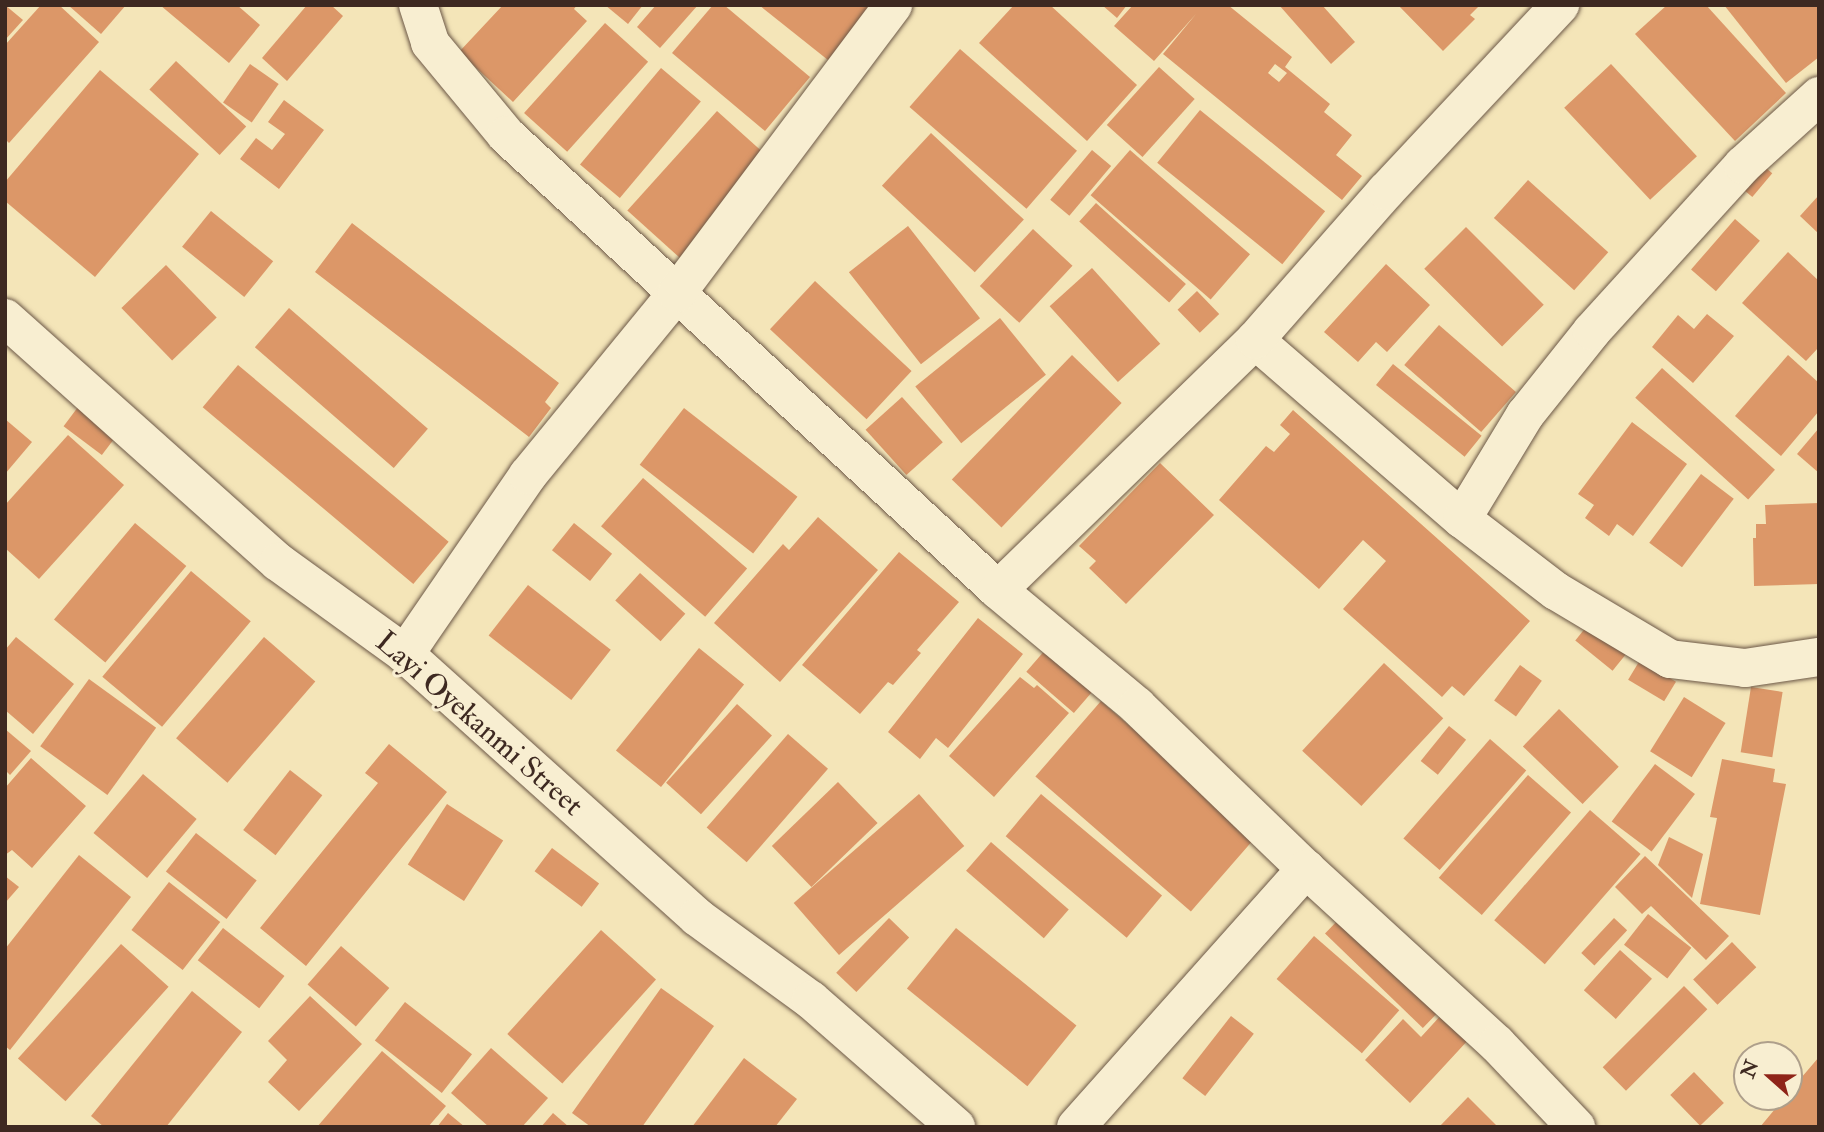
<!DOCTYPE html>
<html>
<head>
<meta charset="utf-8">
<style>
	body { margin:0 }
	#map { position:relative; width:1824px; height:1132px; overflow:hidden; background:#f4e5b8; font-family:"IM FELL Double Pica",serif }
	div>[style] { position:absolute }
	.building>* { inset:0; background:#dc9768; transform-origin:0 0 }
	.roads { filter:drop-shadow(0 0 2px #6c5847) drop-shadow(0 0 2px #6c5847) }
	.minor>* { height:38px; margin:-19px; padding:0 19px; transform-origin:19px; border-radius:19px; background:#f8eed1 }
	span { translate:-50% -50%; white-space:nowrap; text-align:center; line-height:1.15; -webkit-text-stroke:6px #f8eed1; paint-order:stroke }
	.street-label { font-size:30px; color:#3e2921 }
	.frame { position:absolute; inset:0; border:7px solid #3e2921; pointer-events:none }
	.north { position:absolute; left:1733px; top:1041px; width:70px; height:70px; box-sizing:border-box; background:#f8eed1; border:2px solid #ae9f8b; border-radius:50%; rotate:291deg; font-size:19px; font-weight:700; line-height:28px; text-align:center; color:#3e2921 }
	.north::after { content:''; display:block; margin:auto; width:24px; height:32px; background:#8f2418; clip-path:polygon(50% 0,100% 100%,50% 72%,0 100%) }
</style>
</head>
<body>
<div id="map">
	<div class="building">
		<div style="clip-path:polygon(5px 5px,23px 20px,5px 40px)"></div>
		<div style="clip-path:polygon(41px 5px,59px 5px,99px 42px,9px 143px,5px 139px,5px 45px)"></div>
		<div style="clip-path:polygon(68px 5px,126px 5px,101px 34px)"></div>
		<div style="clip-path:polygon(160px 5px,237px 5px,260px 25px,229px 63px)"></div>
		<div style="clip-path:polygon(307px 5px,331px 5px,343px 16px,287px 81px,262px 58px)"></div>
		<div style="clip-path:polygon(503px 5px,577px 5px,574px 9px,587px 21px,513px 102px,459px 52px)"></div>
		<div style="clip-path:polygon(605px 5px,643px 5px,628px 24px)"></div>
		<div style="clip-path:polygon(656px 5px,698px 5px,660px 48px,637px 27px)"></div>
		<div style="clip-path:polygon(713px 5px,724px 5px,810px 77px,765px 131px,672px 53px)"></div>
		<div style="clip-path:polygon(759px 5px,879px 5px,833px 64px)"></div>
		<div style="clip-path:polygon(1014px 5px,1050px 5px,1137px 85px,1087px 141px,979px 43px)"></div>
		<div style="clip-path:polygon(1102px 5px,1127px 5px,1117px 18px)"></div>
		<div style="clip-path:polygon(evenodd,1133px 5px,1228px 5px,1292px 57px,1285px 67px,1330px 104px,1324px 112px,1352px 135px,1336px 155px,1362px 176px,1342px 200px,1163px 54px,1196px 14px,1154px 61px,1114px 26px,1133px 5px,1275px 64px,1287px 73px,1279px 82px,1268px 73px,1275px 64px)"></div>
		<div style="clip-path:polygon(1279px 5px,1322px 5px,1355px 42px,1331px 64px)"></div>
		<div style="clip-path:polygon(1398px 5px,1480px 5px,1470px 15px,1475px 19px,1443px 51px)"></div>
		<div style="clip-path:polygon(1667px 5px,1706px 5px,1786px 93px,1735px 141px,1635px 34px)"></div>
		<div style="clip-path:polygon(1724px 5px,1819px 5px,1819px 57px,1786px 83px)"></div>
		<div style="left:605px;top:23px;width:58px;height:121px;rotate:42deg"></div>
		<div style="left:960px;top:49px;width:155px;height:77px;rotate:41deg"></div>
		<div style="left:176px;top:61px;width:96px;height:39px;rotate:43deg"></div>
		<div style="left:250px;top:64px;width:35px;height:47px;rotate:35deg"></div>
		<div style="left:1611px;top:64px;width:126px;height:64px;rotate:47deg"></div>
		<div style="left:1159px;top:67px;width:48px;height:78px;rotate:42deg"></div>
		<div style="left:661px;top:68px;width:52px;height:126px;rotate:40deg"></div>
		<div style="clip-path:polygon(100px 70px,199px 154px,95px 277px,5px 201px,5px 182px)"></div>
		<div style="clip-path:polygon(284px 100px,324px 130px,279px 189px,240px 159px,256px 138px,272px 150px,285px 134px,268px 122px)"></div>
		<div style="left:1200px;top:110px;width:161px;height:68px;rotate:39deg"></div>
		<div style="left:717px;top:111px;width:74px;height:134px;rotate:42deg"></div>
		<div style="left:931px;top:133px;width:127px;height:72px;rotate:43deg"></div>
		<div style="left:1092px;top:150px;width:25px;height:65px;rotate:40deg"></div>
		<div style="left:1130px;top:150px;width:159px;height:60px;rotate:41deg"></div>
		<div style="left:1760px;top:163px;width:16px;height:31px;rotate:40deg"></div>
		<div style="left:1528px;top:180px;width:108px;height:51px;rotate:42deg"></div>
		<div style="clip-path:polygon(1819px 195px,1819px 234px,1800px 216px)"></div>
		<div style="left:1096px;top:203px;width:121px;height:25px;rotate:42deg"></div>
		<div style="left:211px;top:211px;width:80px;height:46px;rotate:39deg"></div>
		<div style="left:1735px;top:219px;width:33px;height:67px;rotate:41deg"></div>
		<div style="clip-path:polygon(352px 223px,559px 383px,545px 402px,551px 408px,529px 437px,315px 272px)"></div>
		<div style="left:908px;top:226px;width:117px;height:75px;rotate:52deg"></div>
		<div style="left:1466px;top:227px;width:110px;height:59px;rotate:45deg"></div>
		<div style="left:1033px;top:229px;width:54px;height:78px;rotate:43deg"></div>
		<div style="clip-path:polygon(1788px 252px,1819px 281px,1819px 347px,1806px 361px,1742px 303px)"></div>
		<div style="clip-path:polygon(1386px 264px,1430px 305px,1387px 352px,1376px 342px,1358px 362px,1324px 332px)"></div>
		<div style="left:166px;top:265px;width:73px;height:62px;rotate:46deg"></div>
		<div style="left:1092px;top:268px;width:102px;height:57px;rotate:48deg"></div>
		<div style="left:815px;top:281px;width:132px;height:66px;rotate:43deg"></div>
		<div style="left:1197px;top:291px;width:32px;height:27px;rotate:46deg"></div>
		<div style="left:289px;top:308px;width:184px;height:52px;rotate:41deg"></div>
		<div style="clip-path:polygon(1707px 314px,1734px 336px,1693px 383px,1652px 347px,1678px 315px,1694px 329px)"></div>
		<div style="left:1000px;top:318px;width:73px;height:109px;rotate:51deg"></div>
		<div style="left:1439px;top:325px;width:102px;height:53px;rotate:41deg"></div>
		<div style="left:1072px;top:355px;width:69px;height:173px;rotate:44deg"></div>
		<div style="clip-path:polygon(1788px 355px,1819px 383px,1819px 411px,1781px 456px,1735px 416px)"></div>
		<div style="left:1393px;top:364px;width:114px;height:27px;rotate:39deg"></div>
		<div style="left:238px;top:365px;width:275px;height:55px;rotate:40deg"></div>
		<div style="left:1662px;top:368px;width:152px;height:40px;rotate:42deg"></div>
		<div style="left:902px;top:397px;width:61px;height:49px;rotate:48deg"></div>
		<div style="left:84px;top:399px;width:48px;height:34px;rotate:37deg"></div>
		<div style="left:684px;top:408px;width:144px;height:72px;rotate:38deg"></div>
		<div style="clip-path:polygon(1293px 410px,1530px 621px,1464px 696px,1452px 686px,1442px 697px,1343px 609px,1386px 561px,1363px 540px,1319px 589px,1219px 500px,1266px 446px,1274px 452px,1290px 434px,1280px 425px)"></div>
		<div style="clip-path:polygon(5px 419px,32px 442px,5px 474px)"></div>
		<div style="clip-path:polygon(1632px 422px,1687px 464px,1633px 536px,1617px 524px,1609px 536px,1585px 518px,1594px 505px,1578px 494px)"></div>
		<div style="clip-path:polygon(1819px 428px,1819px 473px,1797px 454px)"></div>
		<div style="clip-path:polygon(68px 435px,124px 485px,39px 579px,5px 548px,5px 505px)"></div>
		<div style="clip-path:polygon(1160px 463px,1214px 515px,1126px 604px,1089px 568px,1096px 561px,1079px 546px)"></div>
		<div style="left:1701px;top:474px;width:41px;height:86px;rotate:37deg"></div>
		<div style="left:643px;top:478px;width:138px;height:64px;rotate:41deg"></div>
		<div style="clip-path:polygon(1819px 503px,1819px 584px,1754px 586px,1753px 538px,1756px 538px,1756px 524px,1766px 524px,1765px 505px)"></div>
		<div style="clip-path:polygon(818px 517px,878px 570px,780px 682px,714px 623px,783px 544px,789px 550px)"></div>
		<div style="left:135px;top:523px;width:67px;height:126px;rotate:40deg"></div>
		<div style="left:574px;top:523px;width:49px;height:35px;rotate:39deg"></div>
		<div style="clip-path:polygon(899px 552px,959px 602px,917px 650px,921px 653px,893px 685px,888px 682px,860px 714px,802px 665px)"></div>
		<div style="left:191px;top:571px;width:78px;height:138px;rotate:40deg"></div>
		<div style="left:640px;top:573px;width:61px;height:37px;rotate:42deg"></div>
		<div style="left:528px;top:585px;width:105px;height:64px;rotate:38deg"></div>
		<div style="clip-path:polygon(978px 618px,1023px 654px,948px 748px,936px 738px,920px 759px,888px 732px)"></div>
		<div style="left:1591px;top:621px;width:48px;height:25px;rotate:39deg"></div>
		<div style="clip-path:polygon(16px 637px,74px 684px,33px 734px,5px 710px,5px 650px)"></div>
		<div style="left:264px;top:637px;width:68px;height:134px;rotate:41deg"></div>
		<div style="left:699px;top:648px;width:58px;height:132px;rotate:39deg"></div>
		<div style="left:1046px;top:649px;width:63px;height:30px;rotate:41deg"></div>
		<div style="left:1640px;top:660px;width:42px;height:23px;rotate:31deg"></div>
		<div style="left:1384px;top:663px;width:81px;height:120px;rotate:43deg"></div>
		<div style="left:1520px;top:665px;width:27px;height:44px;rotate:36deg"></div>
		<div style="clip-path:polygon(1020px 677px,1034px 688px,1037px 685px,1069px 713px,994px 797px,949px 756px)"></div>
		<div style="left:89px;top:679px;width:83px;height:83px;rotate:36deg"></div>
		<div style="left:1751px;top:687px;width:32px;height:66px;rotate:9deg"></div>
		<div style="left:1684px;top:697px;width:49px;height:64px;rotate:32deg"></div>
		<div style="left:1101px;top:701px;width:206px;height:100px;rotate:41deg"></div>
		<div style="left:737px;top:704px;width:47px;height:106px;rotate:42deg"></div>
		<div style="left:1559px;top:709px;width:83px;height:52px;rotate:44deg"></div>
		<div style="left:1449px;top:726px;width:22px;height:45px;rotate:39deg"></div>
		<div style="clip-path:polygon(5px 729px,31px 751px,10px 775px,5px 770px)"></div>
		<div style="left:788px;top:734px;width:53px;height:124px;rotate:41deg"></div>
		<div style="left:1490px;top:739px;width:48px;height:132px;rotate:41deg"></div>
		<div style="clip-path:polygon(389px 744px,447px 792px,306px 966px,260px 928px,378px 783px,365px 773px)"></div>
		<div style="clip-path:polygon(31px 758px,86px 806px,32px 868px,12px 850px,5px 855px,5px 788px)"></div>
		<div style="clip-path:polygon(1722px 759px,1775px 769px,1773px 782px,1786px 784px,1760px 915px,1700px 904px,1717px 818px,1710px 817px)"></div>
		<div style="left:1655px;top:764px;width:50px;height:72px;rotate:37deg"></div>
		<div style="left:290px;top:770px;width:41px;height:76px;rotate:38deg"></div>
		<div style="left:143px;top:774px;width:70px;height:77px;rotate:40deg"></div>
		<div style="left:1528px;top:775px;width:57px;height:136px;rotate:41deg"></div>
		<div style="left:838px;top:782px;width:57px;height:92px;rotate:46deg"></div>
		<div style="left:919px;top:794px;width:69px;height:166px;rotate:49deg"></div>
		<div style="left:1041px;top:794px;width:158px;height:55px;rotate:40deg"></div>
		<div style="left:447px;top:804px;width:67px;height:72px;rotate:33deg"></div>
		<div style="left:1590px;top:810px;width:67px;height:146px;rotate:41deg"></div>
		<div style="left:196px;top:833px;width:77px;height:49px;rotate:38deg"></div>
		<div style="clip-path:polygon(1669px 837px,1703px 854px,1692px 898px,1658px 865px)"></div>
		<div style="left:991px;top:842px;width:103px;height:38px;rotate:41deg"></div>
		<div style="left:552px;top:848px;width:59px;height:29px;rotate:37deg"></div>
		<div style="clip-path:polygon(79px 855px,131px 897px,10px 1050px,5px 1046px,5px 949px)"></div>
		<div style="clip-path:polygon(1645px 856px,1729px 936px,1706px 960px,1651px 906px,1642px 914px,1615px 887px)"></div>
		<div style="clip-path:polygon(5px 876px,19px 887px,5px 903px)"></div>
		<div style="left:169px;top:882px;width:65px;height:61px;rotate:38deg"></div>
		<div style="left:1648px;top:914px;width:55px;height:39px;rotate:38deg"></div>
		<div style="left:1341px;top:917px;width:136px;height:23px;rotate:44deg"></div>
		<div style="left:889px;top:918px;width:28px;height:76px;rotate:44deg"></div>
		<div style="left:1614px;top:918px;width:18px;height:48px;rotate:43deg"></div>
		<div style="left:223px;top:928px;width:78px;height:41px;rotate:38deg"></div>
		<div style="left:956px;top:928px;width:155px;height:78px;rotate:39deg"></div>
		<div style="left:601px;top:930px;width:74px;height:140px;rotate:42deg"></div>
		<div style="left:1314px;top:936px;width:113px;height:57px;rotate:41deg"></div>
		<div style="left:1732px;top:942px;width:35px;height:54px;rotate:46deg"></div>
		<div style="left:121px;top:944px;width:64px;height:154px;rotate:42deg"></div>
		<div style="left:341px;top:946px;width:64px;height:51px;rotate:41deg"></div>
		<div style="left:1620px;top:950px;width:43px;height:54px;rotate:42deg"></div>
		<div style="left:1684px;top:986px;width:33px;height:115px;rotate:45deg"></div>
		<div style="clip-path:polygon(661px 988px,714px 1026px,642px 1127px,591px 1127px,572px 1113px)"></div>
		<div style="clip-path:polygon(192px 991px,242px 1032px,166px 1127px,104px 1127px,91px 1116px)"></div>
		<div style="clip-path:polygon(310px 996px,362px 1044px,299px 1111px,268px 1082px,287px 1060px,268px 1041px)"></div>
		<div style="left:405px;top:1002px;width:85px;height:49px;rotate:38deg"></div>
		<div style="clip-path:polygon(1443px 1013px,1470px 1038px,1410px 1103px,1365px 1060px,1403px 1019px,1421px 1037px)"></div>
		<div style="left:1231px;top:1016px;width:29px;height:79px;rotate:38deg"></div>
		<div style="clip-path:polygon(491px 1048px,548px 1098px,522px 1127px,489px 1127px,451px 1093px)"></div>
		<div style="clip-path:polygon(382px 1051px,446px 1106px,428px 1127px,317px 1127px)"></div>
		<div style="clip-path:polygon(1819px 1057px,1819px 1127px,1760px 1127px,1785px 1097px,1789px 1097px,1789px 1092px)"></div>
		<div style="clip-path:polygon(744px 1058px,797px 1099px,775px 1127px,692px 1127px)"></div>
		<div style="left:1694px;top:1072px;width:43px;height:33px;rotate:46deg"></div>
		<div style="clip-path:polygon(1468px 1097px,1498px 1127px,1439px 1127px)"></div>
		<div style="clip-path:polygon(448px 1113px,465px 1127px,437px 1127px)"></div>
		<div style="clip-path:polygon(553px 1113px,569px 1127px,541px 1127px)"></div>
	</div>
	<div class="roads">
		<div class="minor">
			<div style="left:418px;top:5px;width:40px;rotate:72deg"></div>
			<div style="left:430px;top:43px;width:119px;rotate:50.4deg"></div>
			<div style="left:506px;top:135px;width:670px;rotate:42.76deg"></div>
			<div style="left:998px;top:590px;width:181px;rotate:39.8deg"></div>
			<div style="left:1137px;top:706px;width:235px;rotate:44deg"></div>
			<div style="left:1306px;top:869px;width:259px;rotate:42.5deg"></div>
			<div style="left:1497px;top:1044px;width:115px;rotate:46.4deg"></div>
			<div style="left:5px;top:318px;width:366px;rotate:41.8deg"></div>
			<div style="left:278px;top:562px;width:157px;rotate:35.9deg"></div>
			<div style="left:405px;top:654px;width:393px;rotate:42deg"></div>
			<div style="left:697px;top:917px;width:141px;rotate:36.1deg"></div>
			<div style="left:811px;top:1000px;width:193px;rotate:41.2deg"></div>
			<div style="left:1255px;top:340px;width:274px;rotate:40.9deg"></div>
			<div style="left:1462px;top:519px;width:118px;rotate:37.5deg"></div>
			<div style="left:1556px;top:591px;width:133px;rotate:30.8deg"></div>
			<div style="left:1670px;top:659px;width:76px;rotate:6.8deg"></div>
			<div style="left:1745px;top:668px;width:75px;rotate:-8.5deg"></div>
			<div style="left:1462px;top:519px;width:122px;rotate:-58.8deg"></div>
			<div style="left:1525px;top:415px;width:107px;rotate:-51.4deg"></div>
			<div style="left:1592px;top:331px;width:224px;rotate:-47.7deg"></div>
			<div style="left:1743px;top:165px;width:103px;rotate:-42.2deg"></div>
			<div style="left:998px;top:590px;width:359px;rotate:-44.2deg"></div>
			<div style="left:1255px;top:340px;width:198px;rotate:-48.7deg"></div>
			<div style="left:1386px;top:191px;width:255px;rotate:-46.9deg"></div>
			<div style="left:405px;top:654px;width:217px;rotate:-55.5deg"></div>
			<div style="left:528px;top:475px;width:235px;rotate:-50.7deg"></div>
			<div style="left:677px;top:293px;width:360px;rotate:-53.1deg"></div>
			<div style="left:1076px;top:1127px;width:346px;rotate:-48.3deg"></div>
		</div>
	</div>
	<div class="street-label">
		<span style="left:479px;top:724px;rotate:41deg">Layi Oyekanmi Street</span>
	</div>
	<div class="frame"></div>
	<div class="north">N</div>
</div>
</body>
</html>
